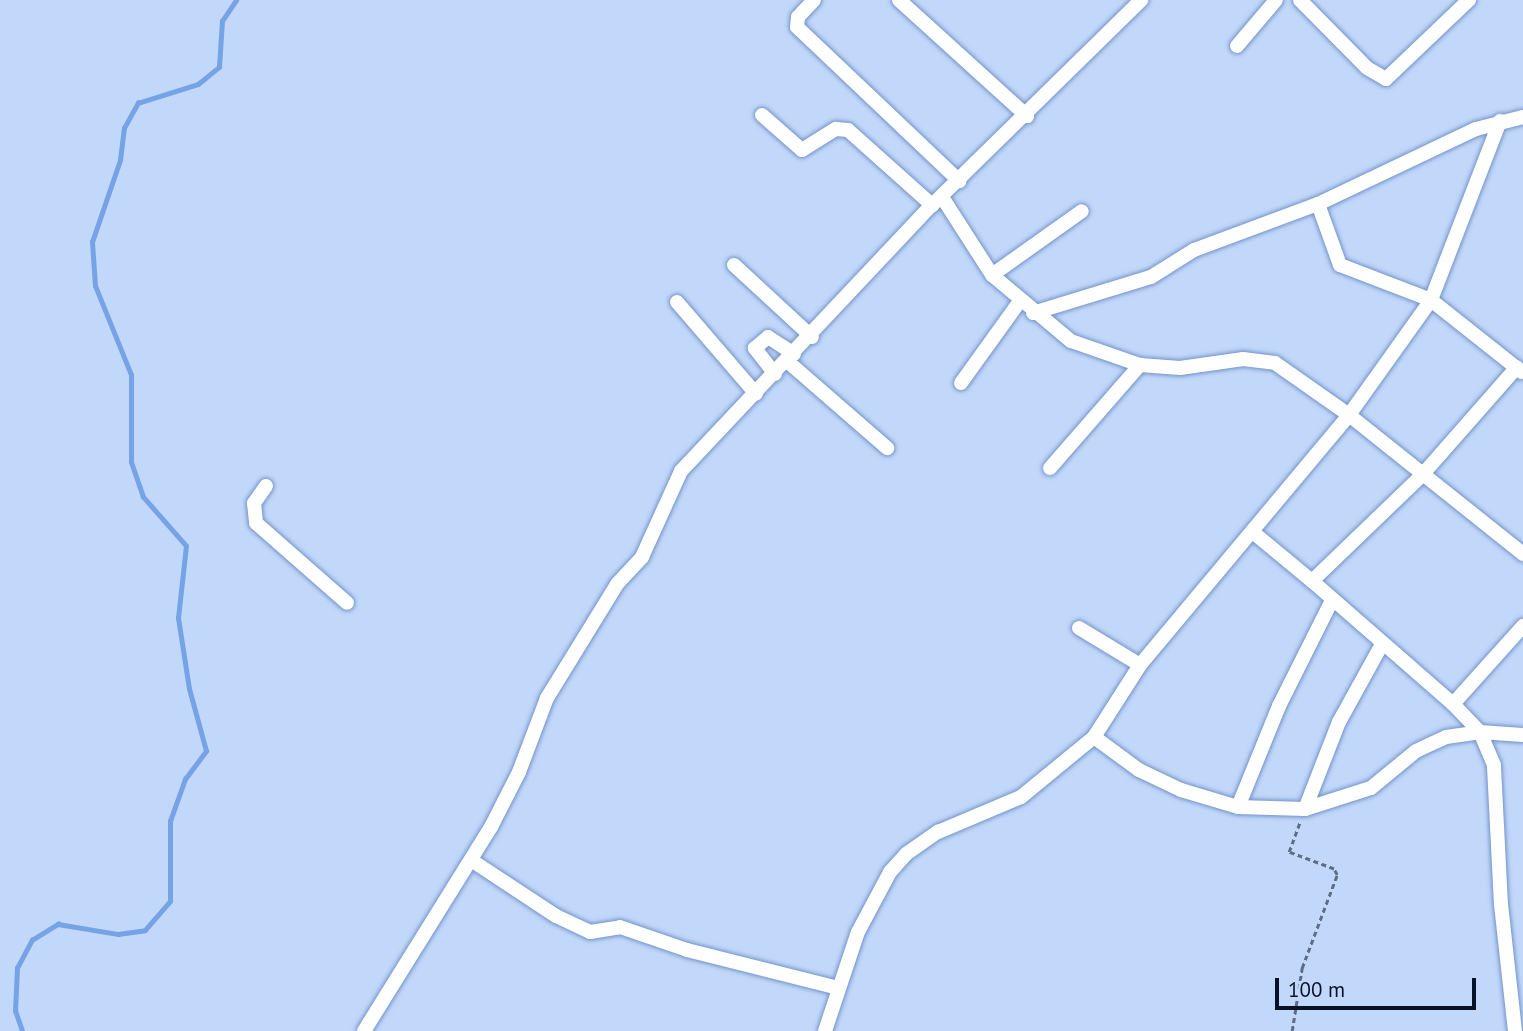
<!DOCTYPE html>
<html>
<head>
<meta charset="utf-8">
<style>
	body { margin:0 }
	#map { position:relative; width:1523px; height:1031px; overflow:hidden; background:#c2d8fa; font-family:"PT Sans",sans-serif }
	div>[style] { position:absolute }
	.stream>* { height:4.5px; margin:-2.25px; padding:0 2.25px; transform-origin:2.25px; border-radius:2.25px; background:#76a2e6 }
	.path>* { height:2.5px; margin-top:-1.25px; transform-origin:0; background:repeating-linear-gradient(90deg,#5c6d88 0 5px,transparent 0 8.5px) }
	.roads { filter:drop-shadow(0 0 2px #7294ca) drop-shadow(0 0 2px #7294ca) }
	.minor>* { height:14px; margin:-7px; padding:0 7px; transform-origin:7px; border-radius:7px; background:#fff }
	span { translate:-50% -50%; white-space:nowrap; text-align:center; line-height:1.15; -webkit-text-stroke:5px #c2d8fa; paint-order:stroke }
	.scale { position:absolute; left:1275px; top:978px; width:201px; height:32px; box-sizing:border-box; border:4px solid #061327; border-top:0; padding-left:9px; font-size:21px; line-height:24px; white-space:nowrap; color:#061327; -webkit-text-stroke:5px #c2d8fa; paint-order:stroke }
</style>
</head>
<body>
<div id="map">
	<div class="stream">
		<div style="left:22px;top:1031px;width:21px;rotate:-109deg"></div>
		<div style="left:15px;top:1011px;width:43px;rotate:-87.3deg"></div>
		<div style="left:17px;top:968px;width:32px;rotate:-62deg"></div>
		<div style="left:32px;top:940px;width:31px;rotate:-32deg"></div>
		<div style="left:58px;top:924px;width:61px;rotate:9.5deg"></div>
		<div style="left:118px;top:934px;width:27px;rotate:-8deg"></div>
		<div style="left:145px;top:930px;width:38px;rotate:-49deg"></div>
		<div style="left:170px;top:901px;width:80px;rotate:-90deg"></div>
		<div style="left:170px;top:821px;width:45px;rotate:-70.3deg"></div>
		<div style="left:185px;top:779px;width:35px;rotate:-53deg"></div>
		<div style="left:206px;top:751px;width:64px;rotate:-105.3deg"></div>
		<div style="left:189px;top:689px;width:72px;rotate:-98.8deg"></div>
		<div style="left:178px;top:618px;width:72px;rotate:-83.7deg"></div>
		<div style="left:186px;top:546px;width:65px;rotate:-131.3deg"></div>
		<div style="left:143px;top:497px;width:37px;rotate:-109deg"></div>
		<div style="left:131px;top:462px;width:87px;rotate:-90deg"></div>
		<div style="left:131px;top:375px;width:96px;rotate:-112deg"></div>
		<div style="left:95px;top:286px;width:44px;rotate:-93.9deg"></div>
		<div style="left:92px;top:242px;width:87px;rotate:-71.1deg"></div>
		<div style="left:120px;top:160px;width:32px;rotate:-83deg"></div>
		<div style="left:124px;top:128px;width:29px;rotate:-61deg"></div>
		<div style="left:138px;top:103px;width:63px;rotate:-17.6deg"></div>
		<div style="left:198px;top:84px;width:27px;rotate:-39deg"></div>
		<div style="left:219px;top:67px;width:46px;rotate:-86.3deg"></div>
		<div style="left:222px;top:21px;width:25px;rotate:-56deg"></div>
	</div>
	<div class="path">
		<div style="left:1292px;top:1031px;width:64px;rotate:-81deg"></div>
		<div style="left:1302px;top:968px;width:99px;rotate:-69.4deg"></div>
		<div style="left:1337px;top:875px;width:7px;rotate:-117deg"></div>
		<div style="left:1334px;top:869px;width:48px;rotate:-159.3deg"></div>
		<div style="left:1289px;top:852px;width:32px;rotate:-70deg"></div>
	</div>
	<div class="roads">
		<div class="minor">
			<div style="left:814px;top:0;width:23px;rotate:133deg"></div>
			<div style="left:798px;top:17px;width:10px;rotate:96deg"></div>
			<div style="left:797px;top:27px;width:224px;rotate:43.5deg"></div>
			<div style="left:899px;top:0;width:173px;rotate:42.2deg"></div>
			<div style="left:1300px;top:0;width:95px;rotate:45.4deg"></div>
			<div style="left:1367px;top:68px;width:22px;rotate:30deg"></div>
			<div style="left:1386px;top:79px;width:115px;rotate:-43.6deg"></div>
			<div style="left:1237px;top:46px;width:60px;rotate:-49.7deg"></div>
			<div style="left:762px;top:115px;width:53px;rotate:41.2deg"></div>
			<div style="left:802px;top:150px;width:40px;rotate:-32deg"></div>
			<div style="left:836px;top:129px;width:12px;rotate:5deg"></div>
			<div style="left:848px;top:130px;width:113px;rotate:41.8deg"></div>
			<div style="left:942px;top:197px;width:93px;rotate:57.3deg"></div>
			<div style="left:992px;top:275px;width:103px;rotate:39.9deg"></div>
			<div style="left:1071px;top:341px;width:73px;rotate:19.2deg"></div>
			<div style="left:1140px;top:365px;width:40px;rotate:4.3deg"></div>
			<div style="left:1180px;top:368px;width:64px;rotate:-8.1deg"></div>
			<div style="left:1243px;top:359px;width:32px;rotate:7deg"></div>
			<div style="left:1275px;top:363px;width:90px;rotate:35.1deg"></div>
			<div style="left:1349px;top:415px;width:223px;rotate:38.6deg"></div>
			<div style="left:1318px;top:204px;width:65px;rotate:70.2deg"></div>
			<div style="left:1340px;top:265px;width:97px;rotate:21deg"></div>
			<div style="left:1431px;top:300px;width:116px;rotate:38.4deg"></div>
			<div style="left:734px;top:265px;width:106px;rotate:42.7deg"></div>
			<div style="left:992px;top:275px;width:110px;rotate:-35.4deg"></div>
			<div style="left:677px;top:302px;width:121px;rotate:49.3deg"></div>
			<div style="left:1033px;top:313px;width:123px;rotate:-17deg"></div>
			<div style="left:1151px;top:277px;width:51px;rotate:-32.1deg"></div>
			<div style="left:1194px;top:250px;width:132px;rotate:-20.4deg"></div>
			<div style="left:1318px;top:204px;width:175px;rotate:-25.4deg"></div>
			<div style="left:1476px;top:129px;width:49px;rotate:-14.3deg"></div>
			<div style="left:787px;top:361px;width:133px;rotate:41deg"></div>
			<div style="left:775px;top:374px;width:33px;rotate:-128deg"></div>
			<div style="left:755px;top:348px;width:17px;rotate:-40deg"></div>
			<div style="left:768px;top:337px;width:31px;rotate:33deg"></div>
			<div style="left:961px;top:383px;width:101px;rotate:-54.3deg"></div>
			<div style="left:1050px;top:468px;width:137px;rotate:-48.9deg"></div>
			<div style="left:266px;top:486px;width:21px;rotate:125deg"></div>
			<div style="left:254px;top:503px;width:20px;rotate:84deg"></div>
			<div style="left:256px;top:523px;width:121px;rotate:41.3deg"></div>
			<div style="left:1254px;top:533px;width:75px;rotate:39.6deg"></div>
			<div style="left:1079px;top:628px;width:71px;rotate:31.2deg"></div>
			<div style="left:1453px;top:704px;width:187px;rotate:-138.9deg"></div>
			<div style="left:1312px;top:581px;width:154px;rotate:-43.9deg"></div>
			<div style="left:1423px;top:474px;width:142px;rotate:-48.7deg"></div>
			<div style="left:1094px;top:737px;width:85px;rotate:-57.4deg"></div>
			<div style="left:1140px;top:665px;width:326px;rotate:-50.1deg"></div>
			<div style="left:1349px;top:415px;width:141px;rotate:-54.5deg"></div>
			<div style="left:1431px;top:300px;width:192px;rotate:-68.9deg"></div>
			<div style="left:1238px;top:807px;width:109px;rotate:-67.9deg"></div>
			<div style="left:1279px;top:706px;width:116px;rotate:-63.4deg"></div>
			<div style="left:1305px;top:809px;width:93px;rotate:-68.7deg"></div>
			<div style="left:1339px;top:722px;width:89px;rotate:-61.1deg"></div>
			<div style="left:471px;top:860px;width:102px;rotate:33.4deg"></div>
			<div style="left:556px;top:916px;width:38px;rotate:25deg"></div>
			<div style="left:590px;top:932px;width:30px;rotate:-9deg"></div>
			<div style="left:620px;top:927px;width:71px;rotate:18.9deg"></div>
			<div style="left:687px;top:950px;width:156px;rotate:14.1deg"></div>
			<div style="left:364px;top:1031px;width:240px;rotate:-58.1deg"></div>
			<div style="left:491px;top:827px;width:62px;rotate:-63deg"></div>
			<div style="left:519px;top:772px;width:79px;rotate:-69.3deg"></div>
			<div style="left:547px;top:698px;width:134px;rotate:-58.4deg"></div>
			<div style="left:617px;top:584px;width:37px;rotate:-47deg"></div>
			<div style="left:642px;top:557px;width:94px;rotate:-65.6deg"></div>
			<div style="left:681px;top:471px;width:366px;rotate:-46.7deg"></div>
			<div style="left:932px;top:205px;width:293px;rotate:-44.4deg"></div>
			<div style="left:825px;top:1031px;width:104px;rotate:-71.6deg"></div>
			<div style="left:858px;top:932px;width:68px;rotate:-61.9deg"></div>
			<div style="left:890px;top:872px;width:24px;rotate:-48deg"></div>
			<div style="left:906px;top:854px;width:39px;rotate:-35deg"></div>
			<div style="left:938px;top:832px;width:90px;rotate:-22.9deg"></div>
			<div style="left:1021px;top:797px;width:94px;rotate:-39.4deg"></div>
			<div style="left:1094px;top:737px;width:56px;rotate:36.3deg"></div>
			<div style="left:1139px;top:770px;width:47px;rotate:25.5deg"></div>
			<div style="left:1181px;top:790px;width:59px;rotate:16.6deg"></div>
			<div style="left:1238px;top:807px;width:67px;rotate:1.7deg"></div>
			<div style="left:1305px;top:809px;width:69px;rotate:-17.7deg"></div>
			<div style="left:1371px;top:788px;width:58px;rotate:-39.4deg"></div>
			<div style="left:1416px;top:751px;width:33px;rotate:-25deg"></div>
			<div style="left:1446px;top:737px;width:34px;rotate:-8deg"></div>
			<div style="left:1480px;top:732px;width:43px;rotate:4deg"></div>
			<div style="left:1515px;top:1031px;width:127px;rotate:-96.3deg"></div>
			<div style="left:1501px;top:905px;width:140px;rotate:-92.9deg"></div>
			<div style="left:1494px;top:765px;width:36px;rotate:-113deg"></div>
			<div style="left:1480px;top:732px;width:39px;rotate:-134deg"></div>
			<div style="left:1453px;top:704px;width:105px;rotate:-48.1deg"></div>
		</div>
	</div>
	<div class="scale">100 m</div>
</div>
</body>
</html>
